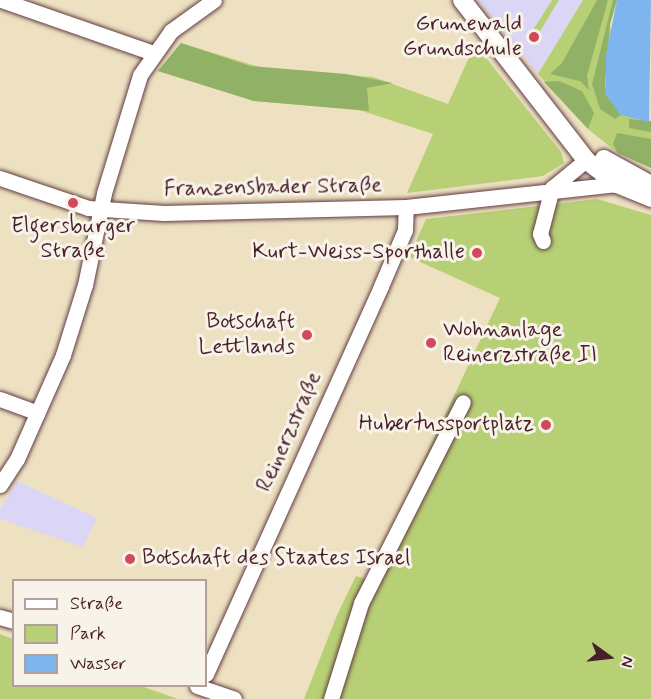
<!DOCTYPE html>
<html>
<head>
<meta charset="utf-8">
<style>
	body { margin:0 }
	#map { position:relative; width:651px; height:699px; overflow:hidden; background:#ede1c2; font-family:Mynerve,sans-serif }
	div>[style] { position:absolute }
	.built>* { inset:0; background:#dcd6f6 }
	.green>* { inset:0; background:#b7d075 }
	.forest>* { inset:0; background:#91b266 }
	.water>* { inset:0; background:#7fb5ee }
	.roads { filter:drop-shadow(0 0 2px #623c42) drop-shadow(0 0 2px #623c42) }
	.minor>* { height:15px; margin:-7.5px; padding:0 7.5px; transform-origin:7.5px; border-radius:7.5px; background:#fff }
	.major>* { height:18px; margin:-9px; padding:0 9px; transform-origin:9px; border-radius:9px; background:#fff }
	.dots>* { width:16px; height:16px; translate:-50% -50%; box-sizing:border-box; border:3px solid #f7f3e8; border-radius:50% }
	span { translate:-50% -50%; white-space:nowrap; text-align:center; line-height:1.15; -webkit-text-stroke:6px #f7f3e8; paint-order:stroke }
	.poi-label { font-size:22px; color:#4a1f2b }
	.right { translate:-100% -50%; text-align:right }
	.left { translate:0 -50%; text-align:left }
	.street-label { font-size:22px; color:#4a1f2b }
	.legend { position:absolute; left:12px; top:579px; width:195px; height:108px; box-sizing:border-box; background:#f7f3e8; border:2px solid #b29e9c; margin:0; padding:8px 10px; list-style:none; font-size:18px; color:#4a1f2b }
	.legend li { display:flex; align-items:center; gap:12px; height:30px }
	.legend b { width:30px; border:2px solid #b29e9c }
	.north { position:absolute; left:579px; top:627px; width:60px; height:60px; -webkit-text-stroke:4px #f7f3e8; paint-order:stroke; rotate:105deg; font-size:16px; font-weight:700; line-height:24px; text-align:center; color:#4a1f2b }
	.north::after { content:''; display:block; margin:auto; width:21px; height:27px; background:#4a1f2b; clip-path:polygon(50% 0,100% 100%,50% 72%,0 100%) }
</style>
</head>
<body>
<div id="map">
	<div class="built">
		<div style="clip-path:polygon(478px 0,583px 0,538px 74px)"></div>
		<div style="clip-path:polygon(17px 481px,97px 518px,83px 547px,0 519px,0 509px)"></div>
	</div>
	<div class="green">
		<div style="clip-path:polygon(552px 0,559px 0,539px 33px,533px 30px)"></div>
		<div style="clip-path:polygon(583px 0,617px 0,610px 24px,621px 114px,651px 121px,651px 168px,618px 153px,588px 129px,538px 74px)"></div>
		<div style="clip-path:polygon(181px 43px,266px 69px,373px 77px,448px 104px,475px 44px,561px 152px,564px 163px,543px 176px,407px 193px,433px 134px,356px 109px,254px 101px,158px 71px)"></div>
		<div style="clip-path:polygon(597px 199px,651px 215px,651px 699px,304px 699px,337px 615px,356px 576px,365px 579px,397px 517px,500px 298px,409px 257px,426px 219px)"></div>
		<div style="clip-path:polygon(0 634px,13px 639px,14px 686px,141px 686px,178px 699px,0 699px)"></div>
	</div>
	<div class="forest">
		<div style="clip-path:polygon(597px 0,608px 0,587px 76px,589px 90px,580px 81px,550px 74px,562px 63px)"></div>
		<div style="clip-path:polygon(613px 0,617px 0,610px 24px,605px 82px,606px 95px,621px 115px,615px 119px,600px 109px,592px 84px)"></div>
		<div style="clip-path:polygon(181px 43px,250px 66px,346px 74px,393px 83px,367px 88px,369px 111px,254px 101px,158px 71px)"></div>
		<div style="clip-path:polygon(559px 81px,582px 91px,586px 98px,594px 113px,588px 129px,544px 82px)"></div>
		<div style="clip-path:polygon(629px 119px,651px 121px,651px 132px,629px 128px)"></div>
		<div style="clip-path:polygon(617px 133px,651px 139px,651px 168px,618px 153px,613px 144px)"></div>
	</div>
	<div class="water">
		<div style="clip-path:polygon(617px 0,651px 0,649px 122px,621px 115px,606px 95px,606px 55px)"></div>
	</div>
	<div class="roads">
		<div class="minor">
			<div style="left:1px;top:0;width:161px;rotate:19.2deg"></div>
			<div style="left:0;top:178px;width:93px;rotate:18.8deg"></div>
			<div style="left:88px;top:208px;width:76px;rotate:3.8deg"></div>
			<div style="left:164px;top:213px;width:242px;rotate:-1.4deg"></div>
			<div style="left:406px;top:207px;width:212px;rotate:-6.2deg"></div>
			<div style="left:552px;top:188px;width:44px;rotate:-39.5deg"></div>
			<div style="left:543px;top:241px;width:8px;rotate:-113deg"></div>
			<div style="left:540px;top:234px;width:48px;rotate:-75.4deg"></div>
			<div style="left:0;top:399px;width:40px;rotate:20.2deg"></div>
			<div style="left:0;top:485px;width:31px;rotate:-57deg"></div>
			<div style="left:17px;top:459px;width:114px;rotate:-66.1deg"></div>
			<div style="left:63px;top:355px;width:73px;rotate:-72.6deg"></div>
			<div style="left:85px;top:285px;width:94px;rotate:-78.3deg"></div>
			<div style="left:104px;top:193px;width:123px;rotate:-73deg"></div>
			<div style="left:140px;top:75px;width:54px;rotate:-54.8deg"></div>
			<div style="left:171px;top:31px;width:53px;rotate:-35.8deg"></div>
			<div style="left:0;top:617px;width:15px;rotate:16deg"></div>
			<div style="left:206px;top:674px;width:426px;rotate:-65.7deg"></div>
			<div style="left:381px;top:286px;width:61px;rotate:-66.8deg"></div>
			<div style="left:405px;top:230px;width:23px;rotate:-88deg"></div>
			<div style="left:197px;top:686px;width:39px;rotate:19deg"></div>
			<div style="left:331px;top:699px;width:101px;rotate:-72.6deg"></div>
			<div style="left:361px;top:603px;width:225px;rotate:-63.1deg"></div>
		</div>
		<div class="major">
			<div style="left:462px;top:0;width:202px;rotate:52.2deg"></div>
			<div style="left:586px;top:160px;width:39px;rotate:38deg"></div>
			<div style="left:617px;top:184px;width:37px;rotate:22deg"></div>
			<div style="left:604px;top:159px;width:54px;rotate:29deg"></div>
		</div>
	</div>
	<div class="dots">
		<div style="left:534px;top:37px;background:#d1495b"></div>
		<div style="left:73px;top:203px;background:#d1495b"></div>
		<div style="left:477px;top:253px;background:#d1495b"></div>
		<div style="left:307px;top:335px;background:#d1495b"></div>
		<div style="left:431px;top:343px;background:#d1495b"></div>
		<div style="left:546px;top:425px;background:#d1495b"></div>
		<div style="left:130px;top:559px;background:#d1495b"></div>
	</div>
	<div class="poi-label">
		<span class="right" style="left:522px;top:37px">Grunewald<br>Grundschule</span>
		<span style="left:73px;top:239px">Elgersburger<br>Straße</span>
		<span class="right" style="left:465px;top:253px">Kurt-Weiss-Sporthalle</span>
		<span class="right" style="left:295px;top:335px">Botschaft<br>Lettlands</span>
		<span class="left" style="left:443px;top:343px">Wohnanlage<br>Reinerzstraße II</span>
		<span class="right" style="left:534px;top:425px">Hubertussportplatz</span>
		<span class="left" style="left:142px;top:559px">Botschaft des Staates Israel</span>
	</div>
	<div class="street-label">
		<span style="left:273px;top:188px;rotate:-1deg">Franzensbader Straße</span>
		<span style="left:290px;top:432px;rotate:-66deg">Reinerzstraße</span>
	</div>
	<ul class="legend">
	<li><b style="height:8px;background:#fff"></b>Straße</li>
	<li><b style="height:16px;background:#b7d075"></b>Park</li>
	<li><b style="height:16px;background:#7fb5ee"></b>Wasser</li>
	</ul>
	<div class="north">N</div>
</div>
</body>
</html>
